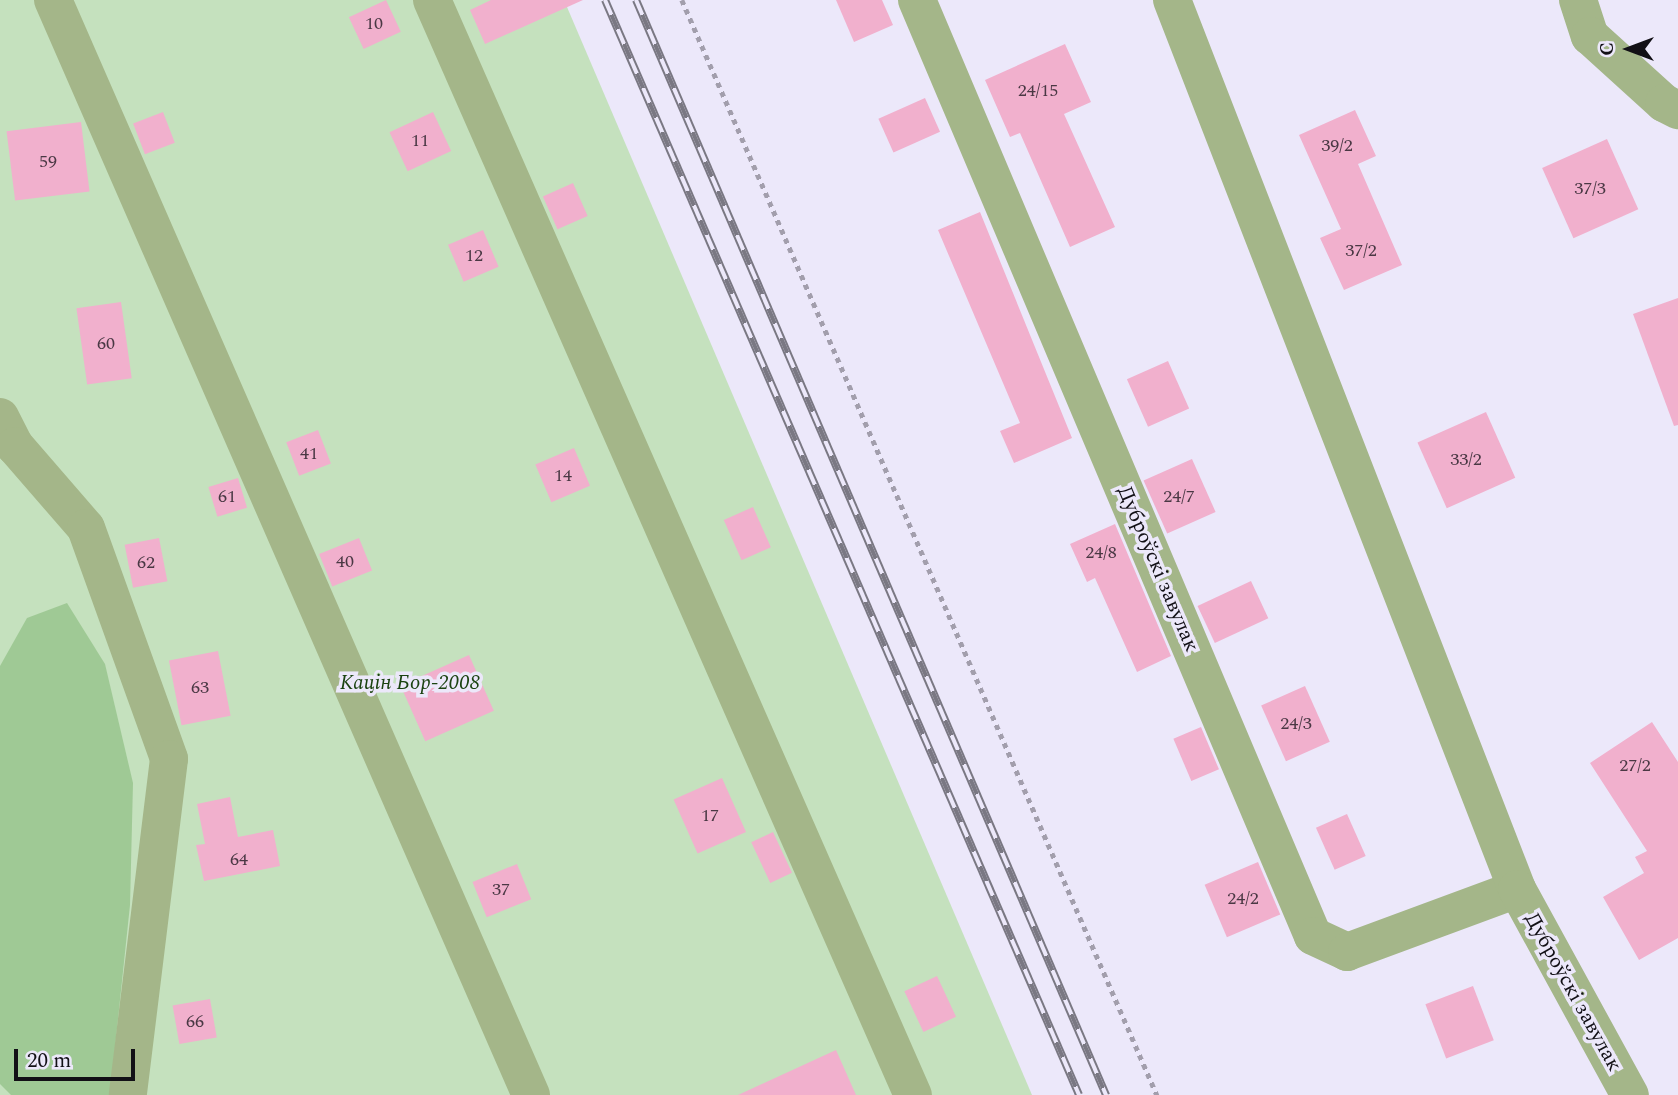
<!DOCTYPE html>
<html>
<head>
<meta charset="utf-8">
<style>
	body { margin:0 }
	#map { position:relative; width:1678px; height:1095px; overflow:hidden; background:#ece8fa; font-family:Spectral,serif }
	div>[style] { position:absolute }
	.green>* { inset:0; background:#c5e1be }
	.forest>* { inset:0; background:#9fc995 }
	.building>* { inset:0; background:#f1b0cd; transform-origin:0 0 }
	.path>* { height:4.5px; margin-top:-2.25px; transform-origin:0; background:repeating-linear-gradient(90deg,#a29eac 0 5px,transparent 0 10px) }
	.minor>* { height:38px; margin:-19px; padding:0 19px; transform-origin:19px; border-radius:19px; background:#a4b689 }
	.rail>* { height:8px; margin-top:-4px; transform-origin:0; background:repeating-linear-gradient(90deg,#ece8fa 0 16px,#7a7883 0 32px); box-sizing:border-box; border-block:2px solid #7a7883 }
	span { translate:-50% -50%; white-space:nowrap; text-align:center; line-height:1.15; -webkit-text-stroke:7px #ece8fa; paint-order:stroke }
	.number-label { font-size:18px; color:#4a3844 }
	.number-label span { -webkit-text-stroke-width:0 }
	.street-label { font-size:21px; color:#121016 }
	.park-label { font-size:21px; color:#1b4311; font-style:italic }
	.north { position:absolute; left:1594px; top:14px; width:70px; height:70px; -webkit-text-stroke:5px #ece8fa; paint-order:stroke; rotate:270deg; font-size:19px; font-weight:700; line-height:28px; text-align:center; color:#121016 }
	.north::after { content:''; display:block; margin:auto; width:24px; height:32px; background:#121016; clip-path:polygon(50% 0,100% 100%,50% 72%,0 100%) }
	.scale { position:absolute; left:14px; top:1049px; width:121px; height:32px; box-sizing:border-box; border:4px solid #121016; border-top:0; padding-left:9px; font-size:21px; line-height:24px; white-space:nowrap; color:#121016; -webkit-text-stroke:5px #ece8fa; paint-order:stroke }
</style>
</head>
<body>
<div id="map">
	<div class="green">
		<div style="clip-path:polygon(0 0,564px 0,1032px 1095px,0 1095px)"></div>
	</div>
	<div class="forest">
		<div style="clip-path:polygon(67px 603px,105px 664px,133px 783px,130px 905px,110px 1095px,11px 1095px,0 1084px,0 666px,27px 618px)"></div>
	</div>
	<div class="building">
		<div style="left:386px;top:0;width:35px;height:41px;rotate:65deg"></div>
		<div style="clip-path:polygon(491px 0,583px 0,485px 44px,470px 10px)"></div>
		<div style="clip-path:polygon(836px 0,882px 0,893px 25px,854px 42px)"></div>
		<div style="clip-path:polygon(1065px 44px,1091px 102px,1064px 114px,1115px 227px,1070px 247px,1020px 133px,1010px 137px,985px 80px)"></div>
		<div style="left:925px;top:98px;width:37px;height:51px;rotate:66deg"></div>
		<div style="clip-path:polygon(1355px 110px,1376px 156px,1358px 164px,1402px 265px,1344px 290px,1320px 238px,1341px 229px,1299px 135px)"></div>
		<div style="left:163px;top:112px;width:33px;height:32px;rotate:69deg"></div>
		<div style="left:433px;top:112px;width:43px;height:48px;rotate:65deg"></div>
		<div style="left:81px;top:122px;width:70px;height:75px;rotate:83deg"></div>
		<div style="left:1607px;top:139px;width:77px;height:71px;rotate:66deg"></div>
		<div style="left:573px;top:183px;width:36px;height:33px;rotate:66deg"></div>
		<div style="clip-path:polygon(980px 212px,1072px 438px,1014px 463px,1000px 431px,1020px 423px,938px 230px)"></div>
		<div style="left:483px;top:230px;width:40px;height:38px;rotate:67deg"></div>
		<div style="clip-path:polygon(1678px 298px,1678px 425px,1674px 426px,1633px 314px)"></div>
		<div style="left:121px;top:302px;width:77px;height:45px;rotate:82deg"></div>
		<div style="left:1168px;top:361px;width:52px;height:45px;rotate:66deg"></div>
		<div style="left:1486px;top:412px;width:72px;height:75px;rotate:66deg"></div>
		<div style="left:318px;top:430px;width:36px;height:34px;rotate:69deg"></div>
		<div style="left:574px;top:448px;width:41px;height:42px;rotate:67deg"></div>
		<div style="left:1192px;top:459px;width:58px;height:53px;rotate:66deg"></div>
		<div style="left:238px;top:478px;width:31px;height:31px;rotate:73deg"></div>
		<div style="left:753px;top:507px;width:44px;height:32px;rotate:66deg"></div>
		<div style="clip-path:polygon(1115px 524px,1171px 656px,1137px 672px,1095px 578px,1087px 582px,1070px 544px)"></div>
		<div style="left:159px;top:538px;width:44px;height:35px;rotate:79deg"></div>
		<div style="left:359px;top:538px;width:35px;height:43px;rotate:68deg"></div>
		<div style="left:1251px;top:581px;width:41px;height:59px;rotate:65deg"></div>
		<div style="left:218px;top:651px;width:66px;height:50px;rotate:79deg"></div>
		<div style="left:469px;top:655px;width:61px;height:75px;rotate:66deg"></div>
		<div style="left:1305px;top:686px;width:61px;height:48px;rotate:66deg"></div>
		<div style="clip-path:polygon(1652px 722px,1678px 762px,1678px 938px,1639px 960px,1603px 897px,1644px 873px,1635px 857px,1647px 851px,1590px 763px)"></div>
		<div style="left:1201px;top:727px;width:46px;height:30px;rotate:67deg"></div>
		<div style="left:722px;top:778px;width:59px;height:53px;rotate:66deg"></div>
		<div style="clip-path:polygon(230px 797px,238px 837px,273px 830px,280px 866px,204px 881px,196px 845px,205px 844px,197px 804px)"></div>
		<div style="left:1347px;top:814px;width:46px;height:34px;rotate:66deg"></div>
		<div style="left:773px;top:832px;width:45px;height:24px;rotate:65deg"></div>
		<div style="left:1258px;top:862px;width:57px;height:58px;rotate:67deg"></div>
		<div style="left:517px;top:864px;width:38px;height:48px;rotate:68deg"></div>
		<div style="left:937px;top:976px;width:45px;height:36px;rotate:65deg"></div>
		<div style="left:1473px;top:986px;width:58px;height:51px;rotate:69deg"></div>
		<div style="left:210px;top:999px;width:39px;height:38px;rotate:80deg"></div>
		<div style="clip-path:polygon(836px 1050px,856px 1095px,738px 1095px)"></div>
	</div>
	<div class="path">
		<div style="left:682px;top:0;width:1194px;rotate:66.55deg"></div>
	</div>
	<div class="minor">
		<div style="left:53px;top:0;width:1195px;rotate:66.42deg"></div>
		<div style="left:432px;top:0;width:1196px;rotate:66.29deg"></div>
		<div style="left:917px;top:0;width:1016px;rotate:67.07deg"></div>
		<div style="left:1313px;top:936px;width:38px;rotate:25deg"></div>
		<div style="left:1347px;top:952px;width:181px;rotate:-20.3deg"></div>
		<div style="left:1172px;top:0;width:954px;rotate:68.79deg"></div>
		<div style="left:1517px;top:889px;width:235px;rotate:61.3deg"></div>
		<div style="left:1578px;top:0;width:38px;rotate:72deg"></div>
		<div style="left:1590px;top:36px;width:100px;rotate:42.2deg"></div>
		<div style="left:1664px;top:103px;width:16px;rotate:27deg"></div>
		<div style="left:0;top:417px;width:33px;rotate:63deg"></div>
		<div style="left:15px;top:446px;width:108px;rotate:49.1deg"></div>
		<div style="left:86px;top:528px;width:245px;rotate:70.2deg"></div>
		<div style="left:169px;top:759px;width:338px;rotate:97deg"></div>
	</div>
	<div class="rail">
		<div style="left:605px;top:0;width:1193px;rotate:66.59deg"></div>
		<div style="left:636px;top:0;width:1192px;rotate:66.77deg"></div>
	</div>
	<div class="number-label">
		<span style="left:374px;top:24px">10</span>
		<span style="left:1038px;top:91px">24/15</span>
		<span style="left:420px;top:141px">11</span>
		<span style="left:1337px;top:146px">39/2</span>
		<span style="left:48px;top:162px">59</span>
		<span style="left:1590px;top:189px">37/3</span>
		<span style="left:1361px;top:251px">37/2</span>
		<span style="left:474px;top:256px">12</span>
		<span style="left:106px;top:344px">60</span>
		<span style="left:309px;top:454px">41</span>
		<span style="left:1466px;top:460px">33/2</span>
		<span style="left:563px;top:476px">14</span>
		<span style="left:227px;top:497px">61</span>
		<span style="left:1179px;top:497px">24/7</span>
		<span style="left:1101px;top:553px">24/8</span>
		<span style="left:345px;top:562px">40</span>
		<span style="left:146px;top:563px">62</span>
		<span style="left:200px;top:688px">63</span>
		<span style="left:1296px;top:724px">24/3</span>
		<span style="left:1635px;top:766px">27/2</span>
		<span style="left:710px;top:816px">17</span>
		<span style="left:239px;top:860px">64</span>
		<span style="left:501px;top:890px">37</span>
		<span style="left:1243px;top:899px">24/2</span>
		<span style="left:195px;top:1022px">66</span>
	</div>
	<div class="street-label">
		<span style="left:1158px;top:569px;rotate:67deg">Дуброўскі завулак</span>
		<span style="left:1573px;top:992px;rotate:61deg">Дуброўскі завулак</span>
	</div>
	<div class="park-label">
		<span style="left:410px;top:683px">Кацін Бор-2008</span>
	</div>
	<div class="north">С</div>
	<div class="scale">20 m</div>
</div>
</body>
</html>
